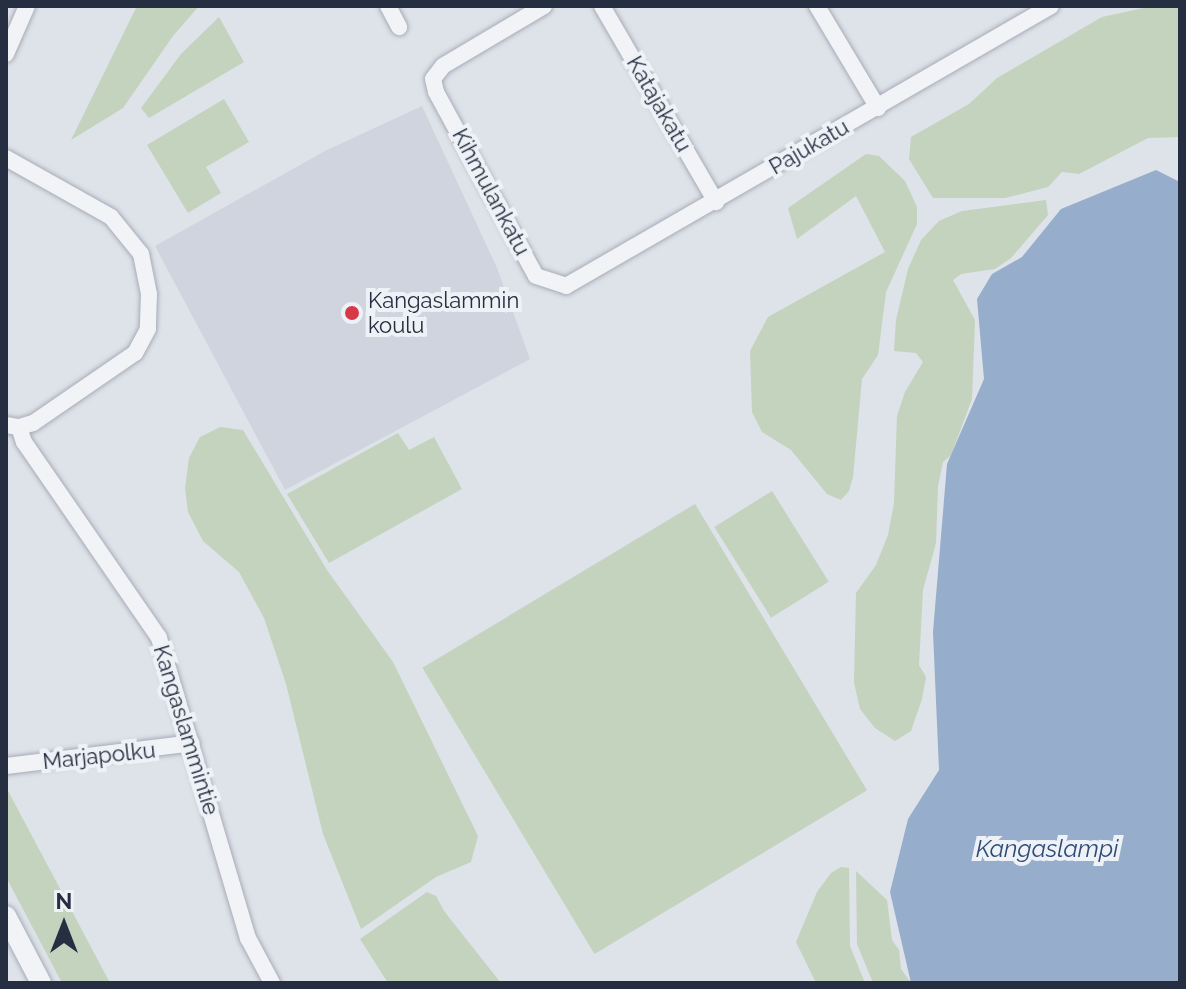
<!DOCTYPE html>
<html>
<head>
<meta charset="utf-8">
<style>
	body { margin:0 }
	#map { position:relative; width:1186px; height:989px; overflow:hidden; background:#dee2e9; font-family:Raleway,sans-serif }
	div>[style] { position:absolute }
	.built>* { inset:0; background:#d0d4de }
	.green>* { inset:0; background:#c3d3be; transform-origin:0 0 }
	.water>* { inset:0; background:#96adcc }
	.roads { filter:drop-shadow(0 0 2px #a7acb7) drop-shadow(0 0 2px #a7acb7) }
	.minor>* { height:16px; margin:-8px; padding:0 8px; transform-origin:8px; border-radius:8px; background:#f1f3f7 }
	.tertiary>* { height:20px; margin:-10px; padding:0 10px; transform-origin:10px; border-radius:10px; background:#f1f3f7 }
	.dots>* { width:22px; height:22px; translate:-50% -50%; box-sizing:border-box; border:4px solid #eef1f6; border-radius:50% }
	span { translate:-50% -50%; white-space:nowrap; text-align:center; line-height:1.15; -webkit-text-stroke:8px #eef1f6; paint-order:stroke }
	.street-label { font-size:22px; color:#262e41 }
	.poi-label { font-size:22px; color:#262e41 }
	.left { translate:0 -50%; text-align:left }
	.water-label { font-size:24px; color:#2d4b77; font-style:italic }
	.frame { position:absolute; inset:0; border:8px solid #262e41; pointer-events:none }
	.north { position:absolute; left:24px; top:885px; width:80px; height:80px; -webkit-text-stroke:6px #eef1f6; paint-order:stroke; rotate:0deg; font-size:22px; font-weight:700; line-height:32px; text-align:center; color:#262e41 }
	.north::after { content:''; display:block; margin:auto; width:28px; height:36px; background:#262e41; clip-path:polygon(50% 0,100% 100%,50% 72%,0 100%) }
</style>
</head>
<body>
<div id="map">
	<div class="built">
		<div style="clip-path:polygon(422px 106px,497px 268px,530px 359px,285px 490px,155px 246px,325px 151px)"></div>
	</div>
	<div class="green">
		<div style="clip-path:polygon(137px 6px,199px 6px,173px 36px,123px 108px,71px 140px)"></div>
		<div style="clip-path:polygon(1153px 6px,1180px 6px,1180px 137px,1148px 138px,1079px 174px,1062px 172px,1048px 187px,1005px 198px,933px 198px,909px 159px,911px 137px,969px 104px,997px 78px,1102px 17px)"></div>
		<div style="clip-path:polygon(219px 17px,244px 62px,149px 118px,141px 108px,181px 54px)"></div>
		<div style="clip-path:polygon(224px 99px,249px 142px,206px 167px,221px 193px,188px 213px,147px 145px)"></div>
		<div style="clip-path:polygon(866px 154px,879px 156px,905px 181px,917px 207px,917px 224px,886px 292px,878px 355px,862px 379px,853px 477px,849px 491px,841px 500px,827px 494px,791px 450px,762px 432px,752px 412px,750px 351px,768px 317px,885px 252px,856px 196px,797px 239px,788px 208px)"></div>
		<div style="clip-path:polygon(1046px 200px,1048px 215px,1011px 258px,995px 269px,961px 274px,953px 280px,975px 320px,972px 399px,951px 455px,943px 462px,938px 486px,936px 543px,923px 590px,919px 665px,926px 677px,922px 699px,911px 731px,895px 741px,875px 728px,860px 709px,854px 683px,856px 593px,876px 565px,888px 535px,894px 503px,897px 416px,905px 392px,923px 362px,916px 353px,894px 351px,896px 320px,908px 269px,921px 240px,939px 221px,962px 211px)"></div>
		<div style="clip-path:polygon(220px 427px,243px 430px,327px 570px,393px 662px,478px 836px,471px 862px,436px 877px,361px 929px,323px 834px,286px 684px,264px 618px,239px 572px,203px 541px,188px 512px,185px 488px,189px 458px,200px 437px)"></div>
		<div style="clip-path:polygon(398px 433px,409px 450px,434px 437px,462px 489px,329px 563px,287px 494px)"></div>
		<div style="left:772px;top:491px;width:107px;height:68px;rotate:58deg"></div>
		<div style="left:695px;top:504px;width:334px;height:318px;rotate:59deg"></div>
		<div style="clip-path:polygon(6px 787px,110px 983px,62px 983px,6px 877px)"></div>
		<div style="clip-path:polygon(841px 867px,849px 868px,850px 946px,865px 983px,816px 983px,796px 942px,817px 892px,831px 873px)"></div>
		<div style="clip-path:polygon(856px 871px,887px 900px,892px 940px,899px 950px,901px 969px,911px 983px,873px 983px,857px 944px)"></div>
		<div style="clip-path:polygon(427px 892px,436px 896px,444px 911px,501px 983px,388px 983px,360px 939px)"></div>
	</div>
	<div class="water">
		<div style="clip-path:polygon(1156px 170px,1180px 182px,1180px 983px,911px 983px,890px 892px,908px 819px,939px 770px,933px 632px,947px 464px,984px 379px,977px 299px,992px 274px,1022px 257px,1061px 209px)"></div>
	</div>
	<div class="roads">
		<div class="minor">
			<div style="left:388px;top:6px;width:24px;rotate:62deg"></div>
			<div style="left:544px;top:6px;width:117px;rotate:149.3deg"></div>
			<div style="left:443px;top:66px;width:16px;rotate:128deg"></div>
			<div style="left:433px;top:79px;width:13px;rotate:77deg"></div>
			<div style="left:436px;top:92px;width:209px;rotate:61.5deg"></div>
			<div style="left:536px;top:276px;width:32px;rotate:18deg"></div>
			<div style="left:566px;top:286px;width:560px;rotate:-30deg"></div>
			<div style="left:602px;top:6px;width:227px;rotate:59.8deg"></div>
			<div style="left:817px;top:6px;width:119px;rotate:59.1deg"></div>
			<div style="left:6px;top:54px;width:52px;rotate:-66.4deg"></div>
			<div style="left:6px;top:158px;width:120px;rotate:29.3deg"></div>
			<div style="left:111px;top:217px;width:48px;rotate:51deg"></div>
			<div style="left:141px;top:254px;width:41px;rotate:78.7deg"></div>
			<div style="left:149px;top:294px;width:35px;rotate:92deg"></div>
			<div style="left:148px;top:329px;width:27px;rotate:118deg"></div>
			<div style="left:135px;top:353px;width:124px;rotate:145.5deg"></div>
			<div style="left:33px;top:423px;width:15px;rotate:164deg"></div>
			<div style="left:6px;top:425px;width:13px;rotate:9deg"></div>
			<div style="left:19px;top:427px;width:16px;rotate:72deg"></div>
			<div style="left:24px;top:442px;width:238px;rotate:55.4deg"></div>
			<div style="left:159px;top:638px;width:313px;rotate:73.5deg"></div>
			<div style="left:248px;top:938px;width:51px;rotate:61.9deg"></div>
			<div style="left:6px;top:766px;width:187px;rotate:-7deg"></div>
		</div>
		<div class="tertiary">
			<div style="left:6px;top:916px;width:76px;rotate:62.4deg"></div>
		</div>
	</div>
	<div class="dots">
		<div style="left:352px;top:313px;background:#d73949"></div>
	</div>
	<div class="street-label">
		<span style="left:659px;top:104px;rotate:60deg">Katajakatu</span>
		<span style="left:809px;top:147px;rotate:-30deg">Pajukatu</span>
		<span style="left:491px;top:192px;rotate:62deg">Kihmulankatu</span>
		<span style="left:186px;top:730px;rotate:73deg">Kangaslammintie</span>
		<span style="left:99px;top:756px;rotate:-6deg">Marjapolku</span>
	</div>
	<div class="poi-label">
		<span class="left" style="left:368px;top:313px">Kangaslammin<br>koulu</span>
	</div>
	<div class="water-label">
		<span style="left:1047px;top:849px">Kangaslampi</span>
	</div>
	<div class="frame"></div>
	<div class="north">N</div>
</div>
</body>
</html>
